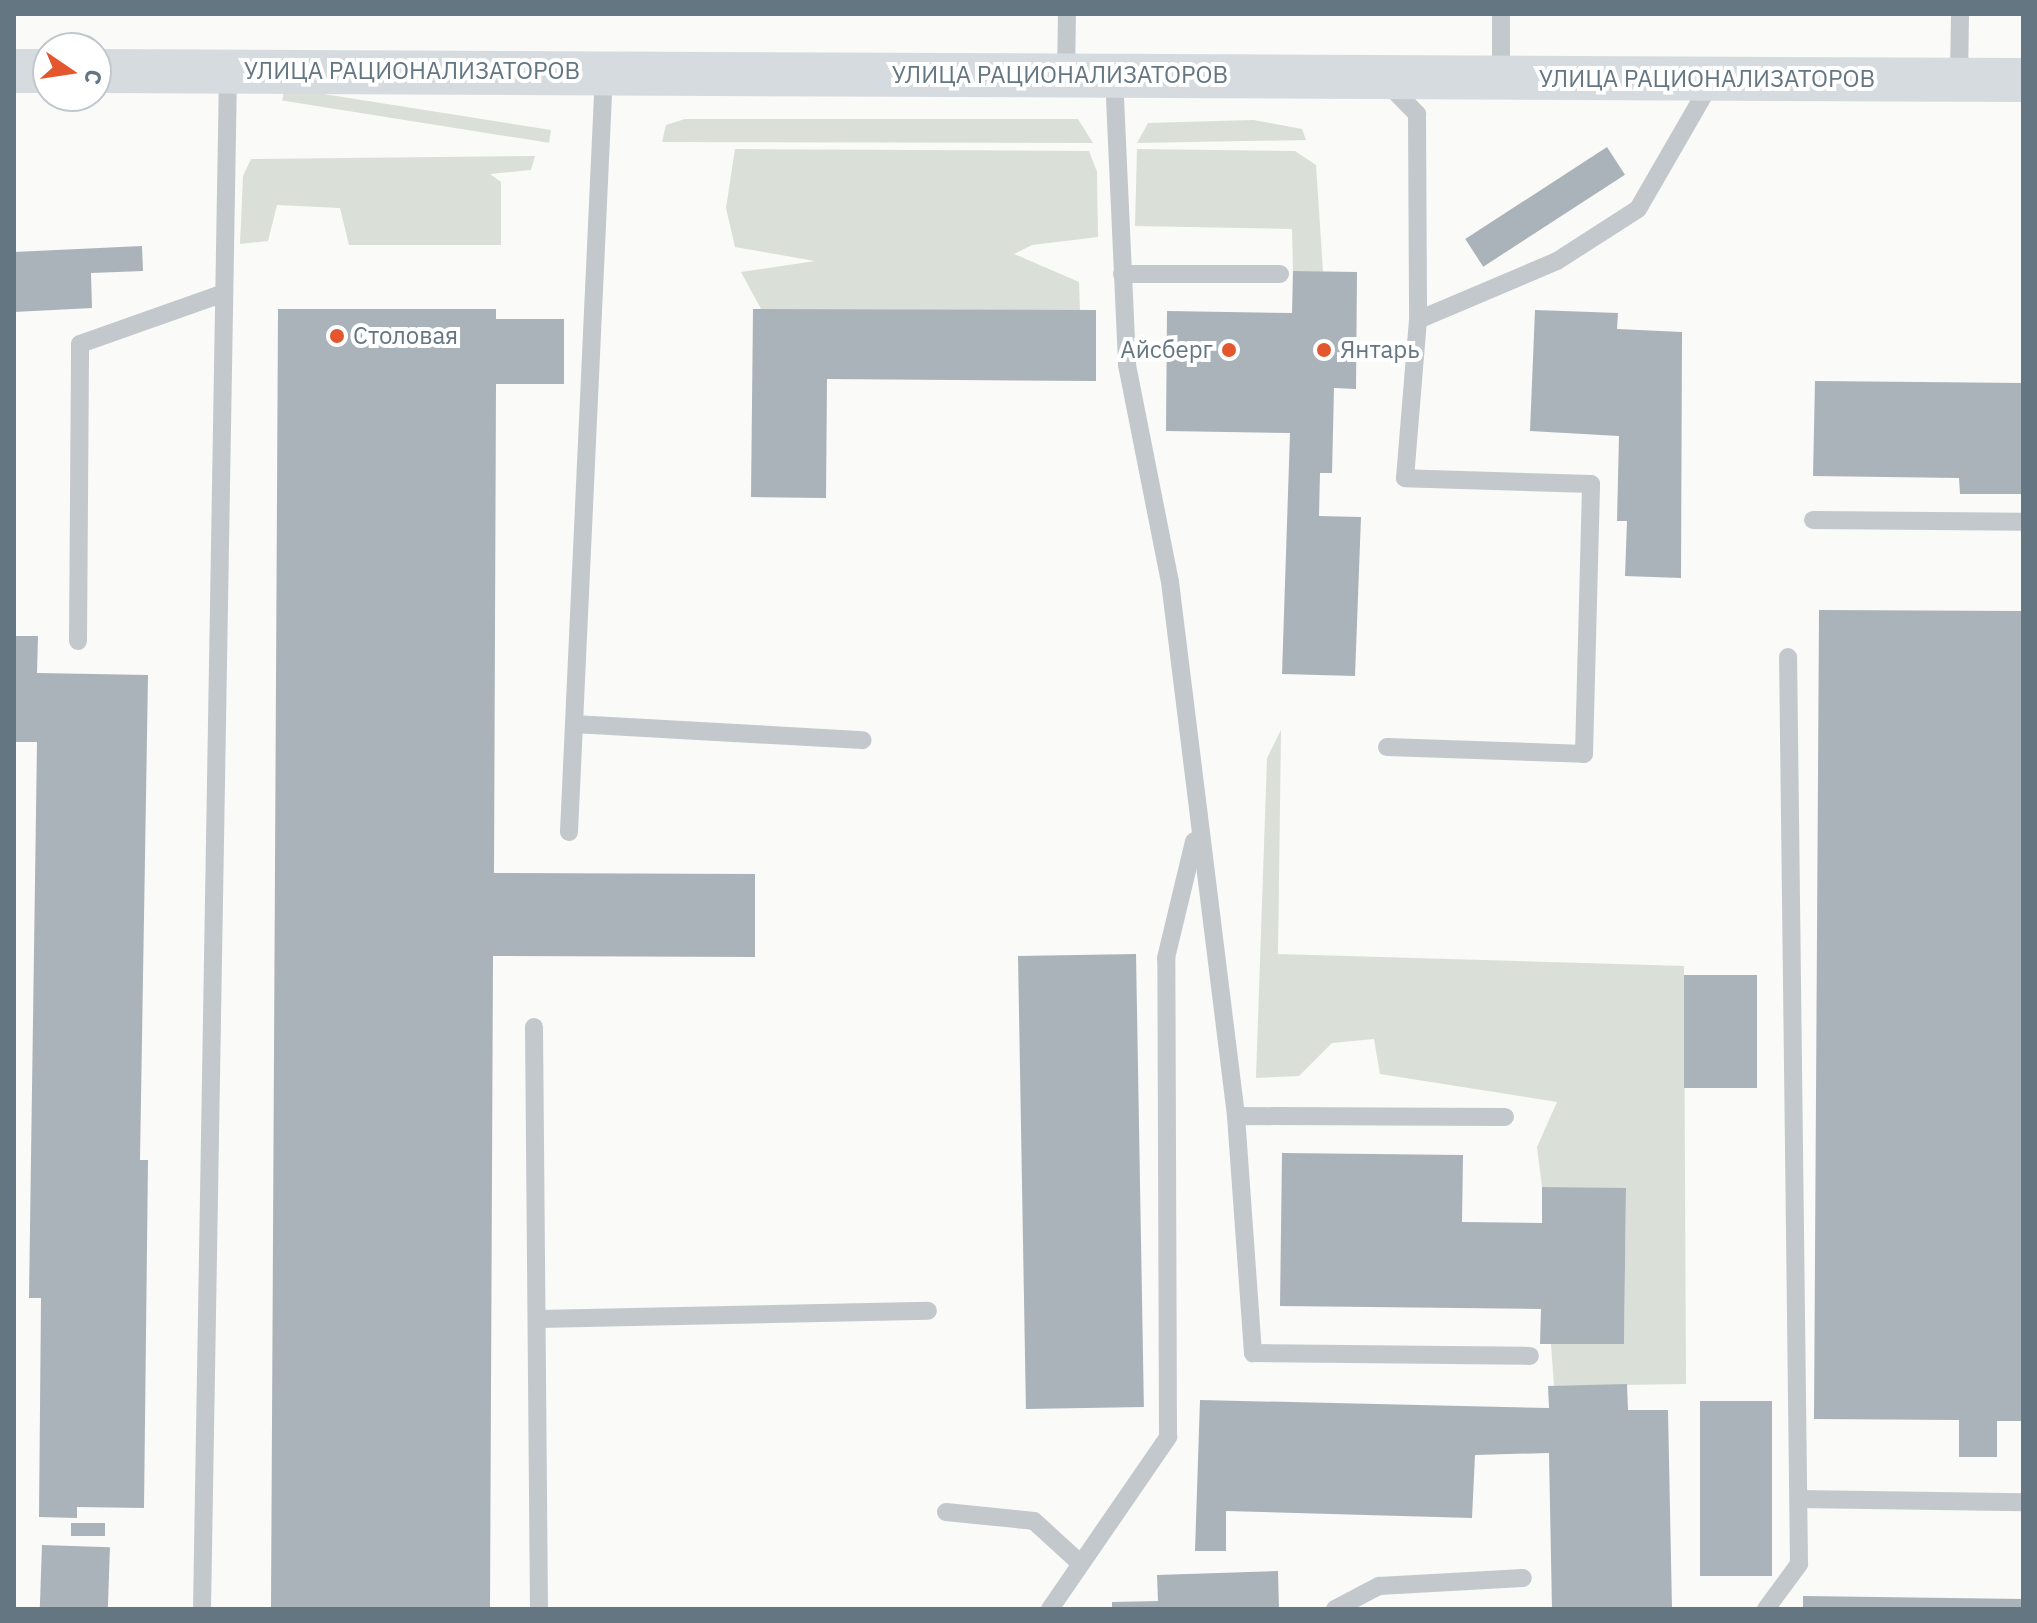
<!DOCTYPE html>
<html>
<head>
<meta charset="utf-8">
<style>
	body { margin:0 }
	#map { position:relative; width:2037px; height:1623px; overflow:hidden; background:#fafaf8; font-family:"IBM Plex Sans",sans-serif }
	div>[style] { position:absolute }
	.green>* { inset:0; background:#dadfd7; transform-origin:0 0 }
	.building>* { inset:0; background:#aab3b9; transform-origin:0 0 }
	.service>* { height:18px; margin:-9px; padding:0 9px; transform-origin:9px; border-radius:9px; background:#c3c8cc }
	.secondary>* { height:44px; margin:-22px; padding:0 22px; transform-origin:22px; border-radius:22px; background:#d6dbdf }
	.dots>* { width:22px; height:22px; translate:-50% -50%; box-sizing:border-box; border:4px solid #fff; border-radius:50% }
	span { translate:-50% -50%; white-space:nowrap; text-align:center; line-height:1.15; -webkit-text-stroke:8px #fff; paint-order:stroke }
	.street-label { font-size:24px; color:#657683 }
	.poi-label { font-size:24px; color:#657683 }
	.left { translate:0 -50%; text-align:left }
	.right { translate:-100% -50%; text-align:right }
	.frame { position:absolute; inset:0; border:16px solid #657683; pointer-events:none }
	.north { position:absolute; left:32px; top:32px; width:80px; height:80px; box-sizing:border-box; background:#fff; border:2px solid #c1c8cd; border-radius:50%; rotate:103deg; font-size:22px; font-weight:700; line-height:32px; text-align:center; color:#657683 }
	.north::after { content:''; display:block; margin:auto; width:28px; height:36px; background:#e4572e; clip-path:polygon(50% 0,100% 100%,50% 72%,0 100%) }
</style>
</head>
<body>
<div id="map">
	<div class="green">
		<div style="clip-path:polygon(685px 119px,1078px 119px,1093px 143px,662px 142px,666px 125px)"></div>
		<div style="clip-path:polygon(1254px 120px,1302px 129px,1306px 140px,1137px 143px,1148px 123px)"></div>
		<div style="left:551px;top:130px;width:13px;height:270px;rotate:99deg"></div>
		<div style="clip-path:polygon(735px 149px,1089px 151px,1097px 172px,1098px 237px,1032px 245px,1014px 254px,1079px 282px,1080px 311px,761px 309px,741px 272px,815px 261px,735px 247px,726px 208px)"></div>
		<div style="clip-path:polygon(1137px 149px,1295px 151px,1316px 165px,1323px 272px,1293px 271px,1292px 229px,1135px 226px)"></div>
		<div style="clip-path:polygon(535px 156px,531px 170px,490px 174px,501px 182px,501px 245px,349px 245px,340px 208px,277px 205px,268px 241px,240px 244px,243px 176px,251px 159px)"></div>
		<div style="clip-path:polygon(1281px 730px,1278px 954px,1684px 966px,1686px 1384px,1554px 1386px,1551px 1344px,1624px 1344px,1626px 1189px,1542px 1187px,1537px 1147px,1557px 1102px,1380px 1074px,1374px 1039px,1332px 1043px,1299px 1076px,1256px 1078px,1267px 758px)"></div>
	</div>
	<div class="building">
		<div style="left:1607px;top:147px;width:33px;height:169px;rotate:57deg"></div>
		<div style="clip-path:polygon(142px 246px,143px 271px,91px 273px,92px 308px,14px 312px,14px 252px)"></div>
		<div style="clip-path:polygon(1293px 271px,1357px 272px,1356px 389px,1334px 388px,1332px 473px,1320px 473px,1319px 516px,1361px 517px,1355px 676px,1282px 674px,1290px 433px,1166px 431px,1167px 311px,1292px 313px)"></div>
		<div style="clip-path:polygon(278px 309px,496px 309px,496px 319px,564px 319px,564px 384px,496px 384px,494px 873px,755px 874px,755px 957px,493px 956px,490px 1609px,271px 1609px)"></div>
		<div style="clip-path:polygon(753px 309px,1096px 310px,1096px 381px,827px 379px,826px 498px,751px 497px)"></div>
		<div style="clip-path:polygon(1535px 310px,1618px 313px,1617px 329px,1682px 332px,1681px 578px,1625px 576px,1627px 521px,1617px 521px,1619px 436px,1530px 431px)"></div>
		<div style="clip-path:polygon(1815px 381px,2023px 383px,2023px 494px,1960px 494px,1959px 478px,1813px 476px)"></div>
		<div style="clip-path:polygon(1819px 610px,2023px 611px,2023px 1421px,1997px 1421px,1997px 1457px,1959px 1457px,1959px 1420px,1814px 1419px)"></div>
		<div style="clip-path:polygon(14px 636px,38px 636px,37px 673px,148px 675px,140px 1160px,148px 1160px,144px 1508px,77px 1507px,77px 1518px,39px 1517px,41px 1298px,29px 1298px,37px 742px,14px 742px)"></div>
		<div style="left:1136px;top:954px;width:453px;height:118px;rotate:89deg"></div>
		<div style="left:1757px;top:975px;width:113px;height:73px;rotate:90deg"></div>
		<div style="clip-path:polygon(1282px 1153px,1463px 1155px,1462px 1222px,1542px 1223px,1542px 1187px,1626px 1188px,1624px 1344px,1540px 1344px,1541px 1309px,1280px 1306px)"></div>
		<div style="clip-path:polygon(1627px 1384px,1628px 1410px,1668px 1410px,1672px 1609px,1552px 1609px,1549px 1453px,1475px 1455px,1472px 1518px,1226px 1511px,1226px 1551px,1195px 1551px,1200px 1400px,1549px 1408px,1548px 1386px)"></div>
		<div style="left:1772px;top:1401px;width:175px;height:72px;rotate:90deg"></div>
		<div style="left:105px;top:1523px;width:13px;height:34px;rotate:90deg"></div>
		<div style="left:42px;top:1545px;width:68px;height:64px;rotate:2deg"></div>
		<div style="clip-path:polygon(1278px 1571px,1279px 1609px,1112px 1609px,1112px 1602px,1158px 1601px,1157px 1575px)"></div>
		<div style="clip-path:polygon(1803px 1596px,2023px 1599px,2023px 1609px,1803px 1609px)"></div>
	</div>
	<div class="service">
		<div style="left:1066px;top:75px;width:61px;rotate:-89.1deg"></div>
		<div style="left:1114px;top:76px;width:289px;rotate:87.4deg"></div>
		<div style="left:1127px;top:365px;width:221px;rotate:78.8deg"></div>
		<div style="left:1170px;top:582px;width:538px;rotate:82.95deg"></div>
		<div style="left:1236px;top:1116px;width:238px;rotate:85.9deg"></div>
		<div style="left:1253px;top:1353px;width:277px;rotate:0.6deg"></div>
		<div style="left:1501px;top:78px;width:64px;rotate:-90deg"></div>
		<div style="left:1959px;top:79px;width:65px;rotate:-89.1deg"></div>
		<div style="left:1386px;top:82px;width:45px;rotate:45.9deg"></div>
		<div style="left:1417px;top:114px;width:206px;rotate:89.7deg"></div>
		<div style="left:1418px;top:320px;width:151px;rotate:-23deg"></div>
		<div style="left:1557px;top:261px;width:96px;rotate:-32.7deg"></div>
		<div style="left:1638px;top:209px;width:148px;rotate:-60deg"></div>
		<div style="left:1122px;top:274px;width:158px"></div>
		<div style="left:1813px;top:520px;width:210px;rotate:0.5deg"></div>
		<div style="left:78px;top:641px;width:297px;rotate:-89.6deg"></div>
		<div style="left:80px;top:344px;width:153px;rotate:-19.5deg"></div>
		<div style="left:574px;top:724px;width:289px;rotate:3.2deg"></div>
		<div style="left:1387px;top:747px;width:197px;rotate:2deg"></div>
		<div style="left:1584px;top:754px;width:270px;rotate:-88.5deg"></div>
		<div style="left:1591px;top:484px;width:186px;rotate:-178.2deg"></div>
		<div style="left:1405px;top:478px;width:159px;rotate:-85.3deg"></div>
		<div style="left:569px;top:832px;width:761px;rotate:-87.36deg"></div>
		<div style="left:534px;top:1027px;width:582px;rotate:89.51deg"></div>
		<div style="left:1236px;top:1116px;width:269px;rotate:0.2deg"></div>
		<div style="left:538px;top:1319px;width:390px;rotate:-1.2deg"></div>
		<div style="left:1799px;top:1499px;width:224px;rotate:0.8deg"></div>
		<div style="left:946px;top:1512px;width:88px;rotate:5.8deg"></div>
		<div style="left:1034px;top:1521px;width:62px;rotate:42.4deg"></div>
		<div style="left:202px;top:1609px;width:1537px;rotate:-89.03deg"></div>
		<div style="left:1050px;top:1609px;width:209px;rotate:-55.5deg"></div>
		<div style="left:1168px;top:1437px;width:479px;rotate:-90.2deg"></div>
		<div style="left:1166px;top:958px;width:120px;rotate:-76.5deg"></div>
		<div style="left:1335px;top:1609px;width:50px;rotate:-27.6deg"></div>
		<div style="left:1379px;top:1586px;width:144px;rotate:-3.2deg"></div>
		<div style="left:1766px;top:1609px;width:56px;rotate:-53.7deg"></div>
		<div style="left:1799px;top:1564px;width:907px;rotate:-90.69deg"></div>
	</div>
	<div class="secondary">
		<div style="left:14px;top:71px;width:34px"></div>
		<div style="left:96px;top:71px;width:1927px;rotate:0.27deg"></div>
	</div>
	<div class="dots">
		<div style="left:337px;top:336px;background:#e4572e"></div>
		<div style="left:1229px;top:350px;background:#e4572e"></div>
		<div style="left:1324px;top:350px;background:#e4572e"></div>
	</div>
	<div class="street-label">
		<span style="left:412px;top:71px">УЛИЦА РАЦИОНАЛИЗАТОРОВ</span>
		<span style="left:1060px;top:75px">УЛИЦА РАЦИОНАЛИЗАТОРОВ</span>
		<span style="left:1707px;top:79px">УЛИЦА РАЦИОНАЛИЗАТОРОВ</span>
	</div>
	<div class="poi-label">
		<span class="left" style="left:353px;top:336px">Столовая</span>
		<span class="right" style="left:1213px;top:350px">Айсберг</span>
		<span class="left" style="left:1340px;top:350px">Янтарь</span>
	</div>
	<div class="frame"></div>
	<div class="north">С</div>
</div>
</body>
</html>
